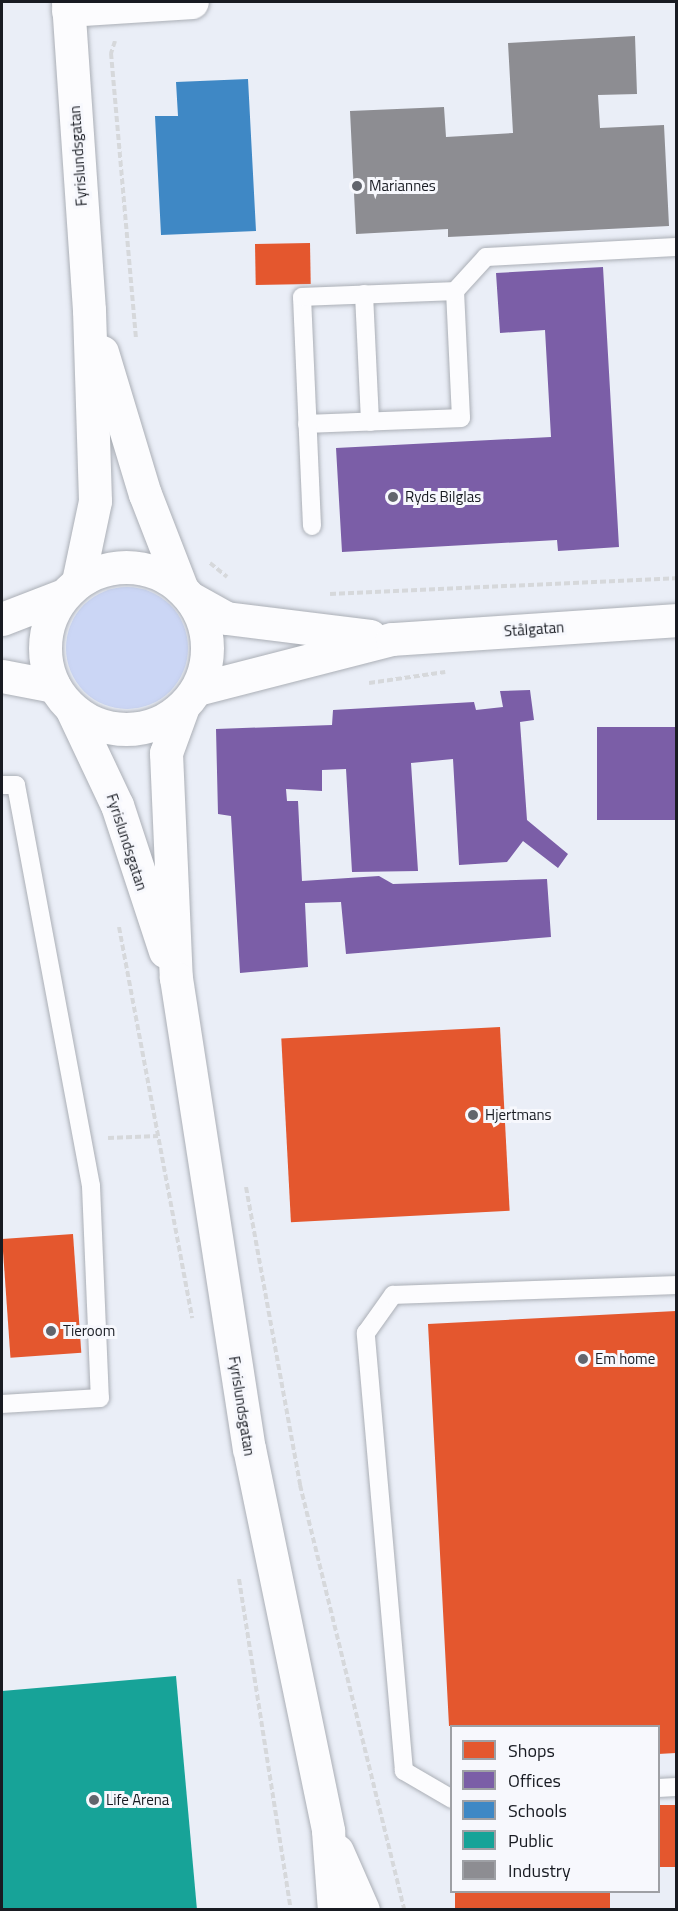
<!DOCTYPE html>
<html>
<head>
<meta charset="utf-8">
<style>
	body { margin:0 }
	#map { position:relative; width:678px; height:1911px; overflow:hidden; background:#eaeef7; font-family:"Titillium Web",sans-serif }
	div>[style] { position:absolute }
	.green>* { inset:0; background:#cbd6f5 }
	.round { border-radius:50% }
	.shops>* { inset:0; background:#e4572e; transform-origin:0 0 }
	.offices>* { inset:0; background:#7b5ea7; transform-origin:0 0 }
	.schools>* { inset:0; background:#3f88c5 }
	.public>* { inset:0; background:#17a398 }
	.industry>* { inset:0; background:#8d8d92 }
	.path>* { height:4px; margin-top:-2px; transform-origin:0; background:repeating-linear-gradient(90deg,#d6d8db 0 6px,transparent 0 9px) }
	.roads { filter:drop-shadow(0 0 2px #abafb6) drop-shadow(0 0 2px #abafb6) }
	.lane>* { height:18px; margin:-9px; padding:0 9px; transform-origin:9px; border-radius:9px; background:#fcfcfe }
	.street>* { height:33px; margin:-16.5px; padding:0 16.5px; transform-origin:16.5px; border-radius:16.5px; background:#fcfcfe }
	.secondary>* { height:33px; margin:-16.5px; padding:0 16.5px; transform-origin:16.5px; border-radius:16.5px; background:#fcfcfe }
	.secondary>.ring { margin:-16.5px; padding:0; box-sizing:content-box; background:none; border:33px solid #fcfcfe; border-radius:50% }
	.dots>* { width:16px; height:16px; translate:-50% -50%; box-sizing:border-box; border:3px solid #f7f8fd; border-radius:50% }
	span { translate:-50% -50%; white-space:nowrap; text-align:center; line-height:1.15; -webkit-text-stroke:6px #f7f8fd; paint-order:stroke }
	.street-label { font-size:15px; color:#181b22 }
	.poi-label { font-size:15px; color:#181b22 }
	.left { translate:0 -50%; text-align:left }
	.frame { position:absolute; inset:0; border:3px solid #181b22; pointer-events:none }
	.legend { position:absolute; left:450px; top:1725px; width:210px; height:168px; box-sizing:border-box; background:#f7f8fd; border:2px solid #9ea0a5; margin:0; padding:8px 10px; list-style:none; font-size:18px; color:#181b22 }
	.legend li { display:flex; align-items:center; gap:12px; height:30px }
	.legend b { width:30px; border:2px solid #9ea0a5 }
</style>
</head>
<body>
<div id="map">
	<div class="green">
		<div class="round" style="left:66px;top:587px;width:122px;height:122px"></div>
	</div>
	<div class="shops">
		<div style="left:310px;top:243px;width:41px;height:55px;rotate:89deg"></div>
		<div style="left:500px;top:1027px;width:184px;height:219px;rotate:87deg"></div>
		<div style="left:73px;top:1234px;width:119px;height:71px;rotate:86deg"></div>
		<div style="clip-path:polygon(676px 1311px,676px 1753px,658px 1754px,658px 1726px,449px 1726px,428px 1324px)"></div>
		<div style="left:676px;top:1805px;width:62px;height:18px;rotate:90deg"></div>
		<div style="left:455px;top:1892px;width:155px;height:18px"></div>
	</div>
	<div class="offices">
		<div style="clip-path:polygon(603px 267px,619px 547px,558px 551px,557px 540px,342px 552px,336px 448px,551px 437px,545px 330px,500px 333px,496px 273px)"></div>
		<div style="clip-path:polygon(530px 690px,534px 720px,520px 722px,527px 820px,568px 854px,558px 868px,523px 841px,507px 862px,459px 865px,453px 759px,411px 763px,418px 871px,352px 872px,346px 769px,322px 770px,322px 791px,286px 789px,287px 801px,298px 801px,302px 881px,379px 876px,393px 884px,547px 879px,551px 937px,346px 954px,341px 902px,305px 903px,308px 967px,240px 973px,231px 816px,218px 814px,216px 729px,332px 725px,333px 710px,474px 702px,476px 710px,503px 707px,500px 691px)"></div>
		<div style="left:676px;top:727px;width:93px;height:79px;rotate:90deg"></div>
	</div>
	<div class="schools">
		<div style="clip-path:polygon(248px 79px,256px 231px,161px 235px,155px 116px,178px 116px,176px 82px)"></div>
	</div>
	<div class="public">
		<div style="clip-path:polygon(176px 1676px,197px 1910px,2px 1910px,2px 1691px)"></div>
	</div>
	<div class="industry">
		<div style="clip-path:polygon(635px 36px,637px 94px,598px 95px,600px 128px,664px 125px,669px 226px,448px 237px,448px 229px,356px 234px,350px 111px,444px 107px,446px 137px,513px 133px,508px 43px)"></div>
	</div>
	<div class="path">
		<div style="left:115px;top:41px;width:13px;rotate:108deg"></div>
		<div style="left:111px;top:53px;width:288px;rotate:85deg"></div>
		<div style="left:210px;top:563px;width:22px;rotate:39deg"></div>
		<div style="left:330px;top:594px;width:346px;rotate:-2.6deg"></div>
		<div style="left:369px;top:683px;width:77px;rotate:-8.2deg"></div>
		<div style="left:119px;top:927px;width:398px;rotate:79.4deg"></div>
		<div style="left:108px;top:1138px;width:50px;rotate:-2.3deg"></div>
		<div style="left:246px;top:1187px;width:303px;rotate:79.7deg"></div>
		<div style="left:300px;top:1485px;width:438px;rotate:76.2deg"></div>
		<div style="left:239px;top:1579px;width:335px;rotate:81.1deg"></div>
	</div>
	<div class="roads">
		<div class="lane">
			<div style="left:364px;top:294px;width:128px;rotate:87.3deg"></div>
			<div style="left:307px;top:424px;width:154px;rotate:-2.2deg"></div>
			<div style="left:461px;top:418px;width:127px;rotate:-92.7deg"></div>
			<div style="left:455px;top:291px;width:46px;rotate:-47.6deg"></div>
			<div style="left:486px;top:257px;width:190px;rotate:-3deg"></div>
			<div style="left:312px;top:526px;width:229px;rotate:-92.5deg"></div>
			<div style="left:302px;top:297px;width:153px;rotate:-2.2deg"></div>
			<div style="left:2px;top:785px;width:14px"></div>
			<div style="left:16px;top:785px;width:408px;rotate:79.4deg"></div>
			<div style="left:91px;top:1186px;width:212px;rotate:87.6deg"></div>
			<div style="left:100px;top:1398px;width:98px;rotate:176.5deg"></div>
			<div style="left:658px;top:1788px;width:18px;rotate:-3deg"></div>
			<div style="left:452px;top:1799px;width:56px;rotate:-149.7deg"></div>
			<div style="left:404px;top:1771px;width:440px;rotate:-95deg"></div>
			<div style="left:366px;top:1333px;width:47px;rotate:-54.6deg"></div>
			<div style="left:393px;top:1295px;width:283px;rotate:-2deg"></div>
		</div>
		<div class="street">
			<div style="left:68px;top:10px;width:124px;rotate:-3.7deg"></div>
		</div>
		<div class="secondary">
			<div style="left:68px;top:2px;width:309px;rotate:86.1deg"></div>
			<div style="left:89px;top:310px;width:191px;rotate:88.2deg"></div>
			<div style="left:95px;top:501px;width:83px;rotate:101.9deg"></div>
			<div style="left:102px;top:352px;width:148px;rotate:73.2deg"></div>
			<div style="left:145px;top:494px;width:100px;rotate:68.8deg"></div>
			<div class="ring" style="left:45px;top:567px;width:129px;height:129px"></div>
			<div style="left:192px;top:599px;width:39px;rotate:29deg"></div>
			<div style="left:226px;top:618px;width:145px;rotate:7.1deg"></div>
			<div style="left:2px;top:619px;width:66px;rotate:-21.2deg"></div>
			<div style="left:2px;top:676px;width:53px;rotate:10.9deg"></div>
			<div style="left:197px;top:689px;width:201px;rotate:-14.4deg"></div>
			<div style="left:392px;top:639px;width:285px;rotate:-3.8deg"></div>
			<div style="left:182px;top:709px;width:47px;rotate:110deg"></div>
			<div style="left:166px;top:753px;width:225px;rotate:87.5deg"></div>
			<div style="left:176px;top:978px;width:476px;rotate:81.2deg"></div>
			<div style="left:249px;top:1448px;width:391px;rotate:78.3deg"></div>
			<div style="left:328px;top:1831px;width:79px;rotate:85.7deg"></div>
			<div style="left:72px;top:710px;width:105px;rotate:64.7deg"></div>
			<div style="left:117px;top:805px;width:154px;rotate:71.8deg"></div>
			<div style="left:337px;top:1851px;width:64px;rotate:66.2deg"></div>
		</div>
	</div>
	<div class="dots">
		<div style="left:357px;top:186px;background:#62656d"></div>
		<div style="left:393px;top:497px;background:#62656d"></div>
		<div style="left:473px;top:1115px;background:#62656d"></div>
		<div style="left:51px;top:1331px;background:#62656d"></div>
		<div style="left:583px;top:1359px;background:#62656d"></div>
		<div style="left:94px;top:1800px;background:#62656d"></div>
	</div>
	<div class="street-label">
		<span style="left:78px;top:156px;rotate:-94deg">Fyrislundsgatan</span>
		<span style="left:534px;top:629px;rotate:-4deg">Stålgatan</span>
		<span style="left:127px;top:842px;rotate:72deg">Fyrislundsgatan</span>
		<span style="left:242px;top:1406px;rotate:81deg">Fyrislundsgatan</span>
	</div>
	<div class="poi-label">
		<span class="left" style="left:369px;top:186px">Mariannes</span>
		<span class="left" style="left:405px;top:497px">Ryds Bilglas</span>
		<span class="left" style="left:485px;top:1115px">Hjertmans</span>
		<span class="left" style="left:63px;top:1331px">Tieroom</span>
		<span class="left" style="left:595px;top:1359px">Em home</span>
		<span class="left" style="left:106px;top:1800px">Life Arena</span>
	</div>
	<div class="frame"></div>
	<ul class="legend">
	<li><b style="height:16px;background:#e4572e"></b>Shops</li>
	<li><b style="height:16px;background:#7b5ea7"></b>Offices</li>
	<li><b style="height:16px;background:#3f88c5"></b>Schools</li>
	<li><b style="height:16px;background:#17a398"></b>Public</li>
	<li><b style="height:16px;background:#8d8d92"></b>Industry</li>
	</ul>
</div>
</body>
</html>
